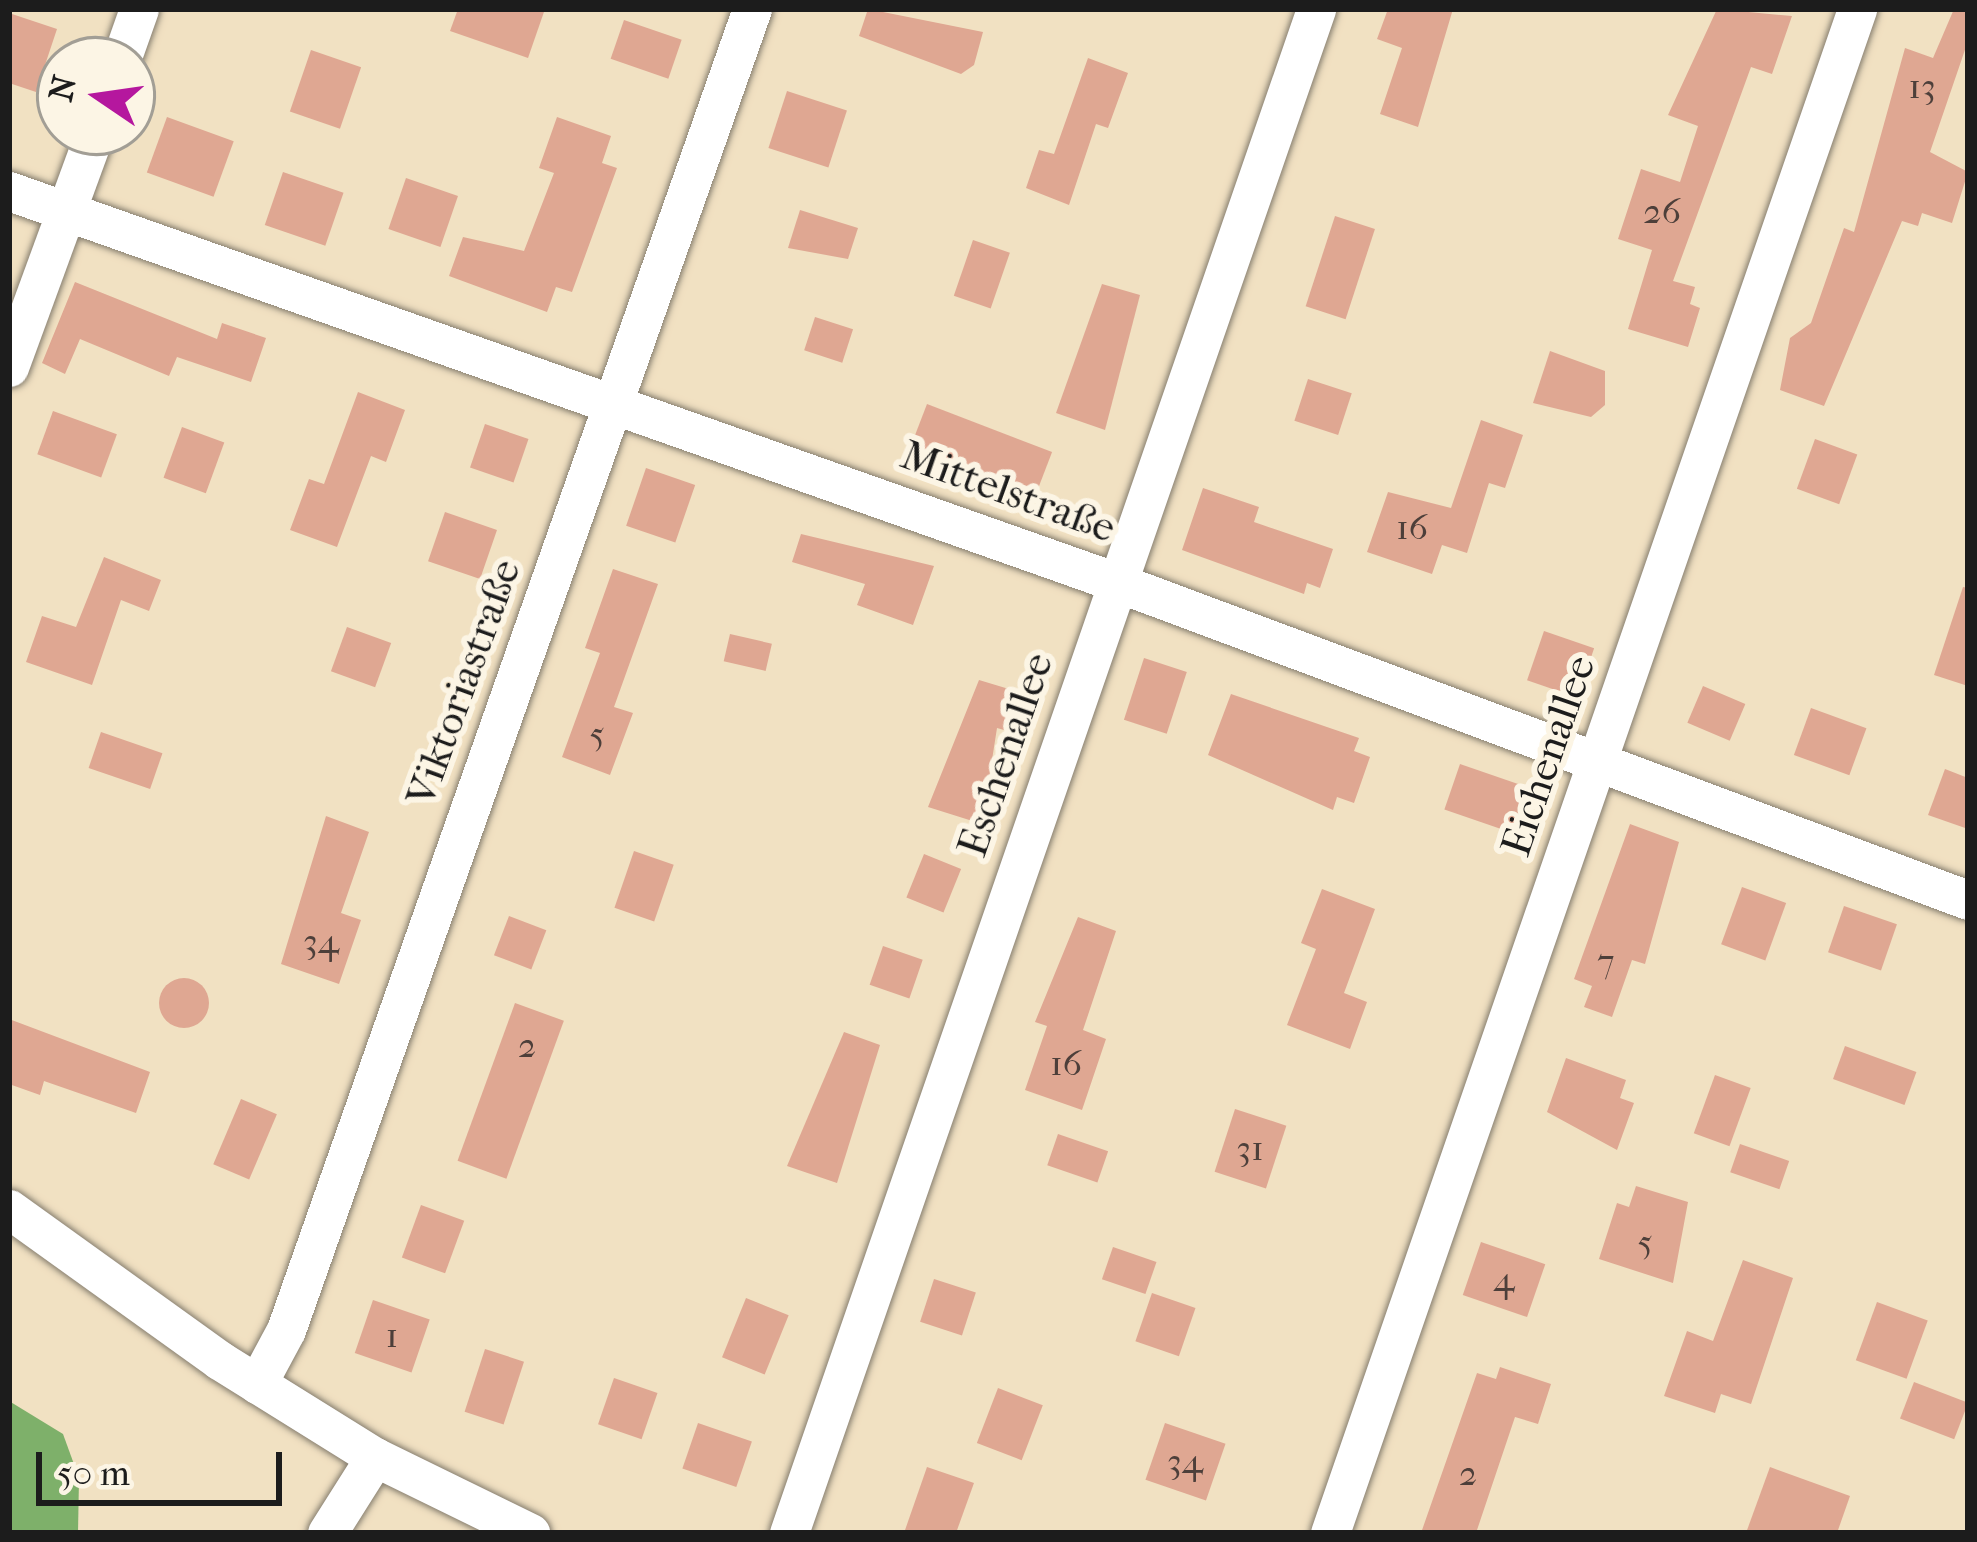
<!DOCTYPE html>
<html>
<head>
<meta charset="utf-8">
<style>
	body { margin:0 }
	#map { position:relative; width:1977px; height:1542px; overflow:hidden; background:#f1e1c2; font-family:"IM FELL French Canon",serif }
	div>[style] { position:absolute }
	.forest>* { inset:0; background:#7eb06a }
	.building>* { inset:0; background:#dfa792; transform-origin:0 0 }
	.round { border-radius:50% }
	.roads { filter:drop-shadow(0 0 3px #867e6f) drop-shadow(0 0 3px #867e6f) }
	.minor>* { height:39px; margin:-19.5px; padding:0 19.5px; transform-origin:19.5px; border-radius:19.5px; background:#fff }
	span { translate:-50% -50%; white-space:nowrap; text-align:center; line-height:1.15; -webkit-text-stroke:12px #fcf5e5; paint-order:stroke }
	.number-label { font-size:36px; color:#4d3f3a }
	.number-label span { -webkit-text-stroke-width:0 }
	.street-label { font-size:42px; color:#1c1c1c }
	.frame { position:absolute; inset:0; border:12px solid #1c1c1c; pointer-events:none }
	.north { position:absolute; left:36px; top:36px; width:120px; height:120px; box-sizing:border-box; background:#fcf5e5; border:3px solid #a29e95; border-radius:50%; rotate:283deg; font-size:33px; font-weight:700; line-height:48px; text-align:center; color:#1c1c1c }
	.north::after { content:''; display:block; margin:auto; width:42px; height:54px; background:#b5179e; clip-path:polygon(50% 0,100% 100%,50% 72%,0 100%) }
	.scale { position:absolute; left:36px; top:1452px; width:246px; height:54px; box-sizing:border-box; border:6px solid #1c1c1c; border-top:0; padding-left:15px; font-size:36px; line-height:42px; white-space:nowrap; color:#1c1c1c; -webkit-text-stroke:9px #fcf5e5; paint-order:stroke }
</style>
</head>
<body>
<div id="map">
	<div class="forest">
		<div style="clip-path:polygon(9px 1401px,63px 1434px,79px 1478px,78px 1533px,9px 1533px)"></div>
	</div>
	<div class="building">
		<div style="clip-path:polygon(458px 9px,545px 9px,528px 58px,450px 31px)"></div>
		<div style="clip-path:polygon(868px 9px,983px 32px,974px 65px,961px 74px,859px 36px)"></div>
		<div style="clip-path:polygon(1388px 9px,1453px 9px,1418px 127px,1380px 114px,1402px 48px,1377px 39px)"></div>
		<div style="clip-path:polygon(1717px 9px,1792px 16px,1772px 74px,1751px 67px,1673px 281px,1695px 287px,1690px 304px,1700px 308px,1688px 347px,1628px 329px,1652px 250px,1618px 239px,1641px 169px,1680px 182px,1698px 126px,1668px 115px)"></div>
		<div style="clip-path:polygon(1954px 9px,1968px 9px,1968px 41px,1930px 152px,1968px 172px,1952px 223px,1922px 213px,1918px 226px,1902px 221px,1824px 406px,1780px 390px,1790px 338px,1811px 323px,1844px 228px,1854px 232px,1905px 48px,1933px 58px)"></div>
		<div style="clip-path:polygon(9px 13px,57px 29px,36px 92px,9px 83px)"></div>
		<div style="left:624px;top:20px;width:61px;height:41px;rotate:19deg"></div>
		<div style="left:311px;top:50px;width:53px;height:65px;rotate:19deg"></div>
		<div style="clip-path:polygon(1088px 58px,1128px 73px,1108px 128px,1096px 124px,1069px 205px,1026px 188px,1039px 150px,1054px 154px)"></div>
		<div style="left:787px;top:91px;width:63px;height:60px;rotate:18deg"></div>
		<div style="left:167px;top:117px;width:71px;height:59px;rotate:20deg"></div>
		<div style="clip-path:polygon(557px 117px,611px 136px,602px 163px,617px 168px,572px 292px,556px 287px,547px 312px,449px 276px,463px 237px,524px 251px,554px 173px,539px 168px)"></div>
		<div style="left:283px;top:172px;width:64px;height:56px;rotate:19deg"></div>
		<div style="left:406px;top:178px;width:55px;height:54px;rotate:19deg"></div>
		<div style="clip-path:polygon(800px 210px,858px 228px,848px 259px,788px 248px)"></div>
		<div style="left:1335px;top:216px;width:42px;height:95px;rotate:18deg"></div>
		<div style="left:973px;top:240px;width:39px;height:59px;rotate:19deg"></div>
		<div style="clip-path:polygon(75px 282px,217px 339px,222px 323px,266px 338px,251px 382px,177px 357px,169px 376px,80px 339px,65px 374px,42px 363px)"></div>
		<div style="clip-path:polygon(1102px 284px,1140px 295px,1105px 430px,1056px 413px)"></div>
		<div style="left:815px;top:317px;width:40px;height:35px;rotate:18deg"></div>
		<div style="clip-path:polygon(1550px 351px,1605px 371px,1605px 405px,1591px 417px,1533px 403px)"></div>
		<div style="left:1308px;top:379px;width:46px;height:44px;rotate:18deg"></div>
		<div style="clip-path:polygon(358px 392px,405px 410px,386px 462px,371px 456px,337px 547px,290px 530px,309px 479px,324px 484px)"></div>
		<div style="left:927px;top:404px;width:134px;height:52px;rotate:21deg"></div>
		<div style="left:53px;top:411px;width:68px;height:46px;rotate:20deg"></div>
		<div style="clip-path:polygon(1481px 420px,1523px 435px,1505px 488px,1489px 483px,1467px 553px,1442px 545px,1432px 574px,1367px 552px,1388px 492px,1451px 508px)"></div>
		<div style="left:485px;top:424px;width:46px;height:46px;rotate:19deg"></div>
		<div style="left:182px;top:427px;width:45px;height:54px;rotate:20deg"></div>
		<div style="left:1815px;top:439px;width:45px;height:53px;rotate:20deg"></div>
		<div style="left:646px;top:468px;width:52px;height:61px;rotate:19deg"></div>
		<div style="clip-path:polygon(1203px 488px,1259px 507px,1254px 522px,1333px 549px,1320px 588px,1307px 583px,1304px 594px,1182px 550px)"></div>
		<div style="left:445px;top:512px;width:55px;height:52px;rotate:19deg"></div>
		<div style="clip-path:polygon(801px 534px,934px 566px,913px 625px,857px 605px,865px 584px,792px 562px)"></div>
		<div style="clip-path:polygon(104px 557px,161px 580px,149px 611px,121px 600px,92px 685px,26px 662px,42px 616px,76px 627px)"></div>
		<div style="clip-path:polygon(613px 569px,658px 584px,614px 707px,633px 713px,610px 775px,562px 757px,600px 653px,585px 648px)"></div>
		<div style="clip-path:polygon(1963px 587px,1968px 588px,1968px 686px,1934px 675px)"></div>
		<div style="left:347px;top:627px;width:47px;height:47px;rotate:20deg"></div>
		<div style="left:1544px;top:631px;width:53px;height:52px;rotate:19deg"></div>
		<div style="left:730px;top:634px;width:43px;height:28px;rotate:13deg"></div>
		<div style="left:1144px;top:658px;width:45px;height:65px;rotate:18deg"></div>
		<div style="clip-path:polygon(979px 680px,1022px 693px,1011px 732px,997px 728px,982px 824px,928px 807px)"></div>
		<div style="left:1703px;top:686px;width:46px;height:40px;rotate:23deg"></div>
		<div style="clip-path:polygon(1231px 694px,1359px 738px,1354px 751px,1370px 757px,1354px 803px,1337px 797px,1333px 810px,1208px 755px)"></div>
		<div style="left:1811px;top:708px;width:59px;height:50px;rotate:20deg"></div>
		<div style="left:101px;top:732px;width:65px;height:38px;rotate:19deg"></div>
		<div style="left:1460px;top:764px;width:73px;height:48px;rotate:19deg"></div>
		<div style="clip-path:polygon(1945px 769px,1968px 778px,1968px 829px,1928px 815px)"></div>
		<div style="clip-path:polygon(326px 816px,369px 832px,341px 913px,361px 920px,339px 984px,281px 964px)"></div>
		<div style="clip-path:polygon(1630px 824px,1679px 842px,1645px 964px,1632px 960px,1612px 1017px,1584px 1007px,1592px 986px,1574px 979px)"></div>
		<div style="left:634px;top:851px;width:42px;height:60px;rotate:19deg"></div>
		<div style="left:924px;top:854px;width:40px;height:47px;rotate:22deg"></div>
		<div style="left:1742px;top:887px;width:47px;height:61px;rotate:20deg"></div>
		<div style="clip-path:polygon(1322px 889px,1375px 909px,1344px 993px,1367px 1002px,1350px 1049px,1287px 1025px,1316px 949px,1301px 943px)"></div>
		<div style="left:1844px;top:906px;width:56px;height:49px;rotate:19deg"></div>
		<div style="left:509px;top:916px;width:40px;height:42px;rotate:21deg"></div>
		<div style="clip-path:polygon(1078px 917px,1116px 931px,1083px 1030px,1106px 1039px,1082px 1110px,1025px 1090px,1047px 1026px,1035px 1022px)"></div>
		<div style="left:883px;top:946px;width:42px;height:41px;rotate:19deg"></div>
		<div class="round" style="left:159px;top:978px;width:50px;height:50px"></div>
		<div style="left:515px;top:1003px;width:52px;height:168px;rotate:20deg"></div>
		<div style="clip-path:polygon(9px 1019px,150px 1072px,136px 1113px,44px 1081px,40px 1095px,9px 1084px)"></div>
		<div style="clip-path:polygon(844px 1032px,880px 1045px,837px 1183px,787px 1166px)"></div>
		<div style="left:1845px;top:1046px;width:76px;height:35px;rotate:20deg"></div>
		<div style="clip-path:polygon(1566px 1058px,1626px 1080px,1620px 1098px,1634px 1103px,1617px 1150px,1547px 1112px)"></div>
		<div style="left:1715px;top:1075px;width:38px;height:62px;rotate:20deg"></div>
		<div style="left:241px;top:1099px;width:39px;height:71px;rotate:23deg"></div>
		<div style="left:1235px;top:1109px;width:54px;height:66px;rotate:18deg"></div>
		<div style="left:1058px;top:1134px;width:53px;height:33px;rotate:19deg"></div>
		<div style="left:1740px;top:1144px;width:52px;height:30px;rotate:19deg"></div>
		<div style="clip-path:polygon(1636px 1186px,1688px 1202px,1673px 1283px,1599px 1259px,1617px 1203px,1629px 1207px)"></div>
		<div style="left:421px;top:1205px;width:46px;height:56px;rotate:20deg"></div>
		<div style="left:1481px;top:1242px;width:68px;height:56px;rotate:19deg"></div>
		<div style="left:1113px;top:1247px;width:46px;height:34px;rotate:19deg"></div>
		<div style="clip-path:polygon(1743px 1260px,1793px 1278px,1751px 1404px,1721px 1394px,1715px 1413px,1664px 1396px,1687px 1331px,1713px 1341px)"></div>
		<div style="left:934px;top:1279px;width:44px;height:45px;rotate:18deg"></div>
		<div style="left:1152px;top:1293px;width:46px;height:51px;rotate:19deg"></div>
		<div style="left:746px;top:1298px;width:46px;height:64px;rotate:22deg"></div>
		<div style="left:373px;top:1300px;width:60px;height:56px;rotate:19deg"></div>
		<div style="left:1877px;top:1302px;width:54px;height:62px;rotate:20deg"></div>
		<div style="left:485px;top:1349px;width:41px;height:66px;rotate:18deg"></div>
		<div style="clip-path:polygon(1500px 1367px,1551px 1384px,1538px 1424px,1515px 1417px,1476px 1533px,1421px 1533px,1477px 1373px,1496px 1379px)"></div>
		<div style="left:614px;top:1378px;width:46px;height:49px;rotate:19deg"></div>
		<div style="left:1914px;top:1382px;width:58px;height:39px;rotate:21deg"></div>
		<div style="left:998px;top:1388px;width:48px;height:59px;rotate:21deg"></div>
		<div style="left:698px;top:1423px;width:57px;height:48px;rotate:19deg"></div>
		<div style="left:1165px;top:1423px;width:64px;height:60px;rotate:19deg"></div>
		<div style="clip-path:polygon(927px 1467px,974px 1483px,956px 1533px,904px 1533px)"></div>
		<div style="clip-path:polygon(1770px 1467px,1850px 1496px,1837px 1533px,1746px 1533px)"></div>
	</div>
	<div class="roads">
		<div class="minor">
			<div style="left:121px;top:60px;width:54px;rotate:-70.6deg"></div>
			<div style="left:9px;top:191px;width:1174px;rotate:19.45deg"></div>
			<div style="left:1116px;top:582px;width:909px;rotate:20.47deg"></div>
			<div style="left:9px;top:367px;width:250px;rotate:-69.9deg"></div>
			<div style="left:9px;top:1209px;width:259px;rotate:35.7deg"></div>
			<div style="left:219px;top:1360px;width:184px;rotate:31.9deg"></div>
			<div style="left:375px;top:1457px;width:173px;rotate:26.1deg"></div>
			<div style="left:257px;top:1384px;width:61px;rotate:-61.8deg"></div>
			<div style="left:286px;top:1330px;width:1401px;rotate:-70.57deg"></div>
			<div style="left:327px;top:1533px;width:90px;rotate:-57.7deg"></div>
			<div style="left:789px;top:1533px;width:1613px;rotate:-70.92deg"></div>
			<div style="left:1330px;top:1533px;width:1613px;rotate:-70.92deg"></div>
		</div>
	</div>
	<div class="number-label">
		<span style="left:1922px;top:87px">13</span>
		<span style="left:1662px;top:212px">26</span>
		<span style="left:1412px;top:528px">16</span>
		<span style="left:597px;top:735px">5</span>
		<span style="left:321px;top:942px">34</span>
		<span style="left:1606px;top:962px">7</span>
		<span style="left:527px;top:1046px">2</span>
		<span style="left:1066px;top:1064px">16</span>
		<span style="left:1250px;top:1149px">31</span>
		<span style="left:1645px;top:1243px">5</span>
		<span style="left:1504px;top:1280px">4</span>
		<span style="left:392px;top:1336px">1</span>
		<span style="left:1185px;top:1462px">34</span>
		<span style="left:1468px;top:1474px">2</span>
	</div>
	<div class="street-label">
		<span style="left:1008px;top:492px;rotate:20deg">Mittelstraße</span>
		<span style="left:464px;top:683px;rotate:-70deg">Viktoriastraße</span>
		<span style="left:1006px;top:755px;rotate:-71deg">Eschenallee</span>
		<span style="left:1549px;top:756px;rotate:-71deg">Eichenallee</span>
	</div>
	<div class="frame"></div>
	<div class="north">N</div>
	<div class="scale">50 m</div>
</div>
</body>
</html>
